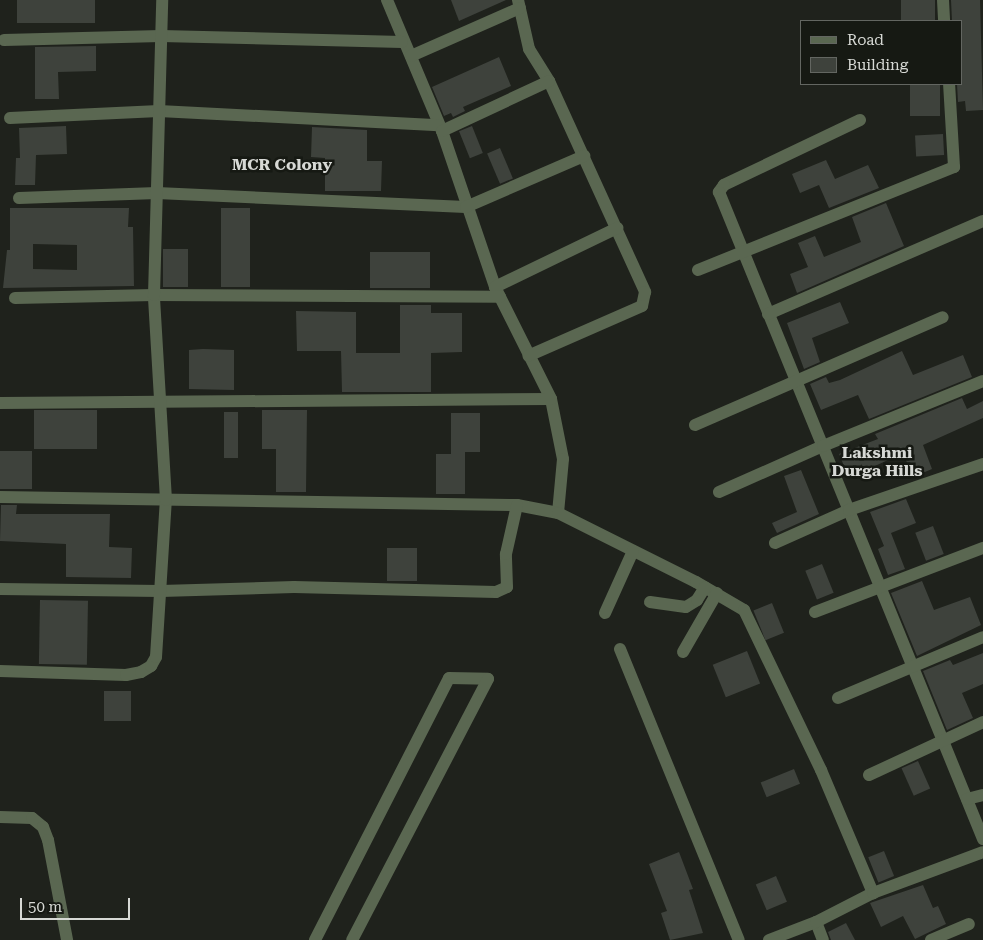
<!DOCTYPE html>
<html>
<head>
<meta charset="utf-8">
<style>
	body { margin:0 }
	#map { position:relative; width:983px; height:940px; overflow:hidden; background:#1f221c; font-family:"Roboto Serif",serif }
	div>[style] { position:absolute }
	.building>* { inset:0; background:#3e423c; transform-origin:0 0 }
	.minor>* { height:12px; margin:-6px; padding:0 6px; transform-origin:6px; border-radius:6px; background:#5a6751 }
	span { translate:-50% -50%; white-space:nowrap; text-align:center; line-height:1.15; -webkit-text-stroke:5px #161913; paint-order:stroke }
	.neighbourhood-label { font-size:16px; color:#d7d9d5; font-weight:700 }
	.legend { position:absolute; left:800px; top:20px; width:162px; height:65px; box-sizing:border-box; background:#161913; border:1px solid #636661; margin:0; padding:6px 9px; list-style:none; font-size:15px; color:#d7d9d5 }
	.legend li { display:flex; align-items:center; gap:10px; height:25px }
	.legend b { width:25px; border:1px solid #636661 }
	.scale { position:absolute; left:20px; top:898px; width:110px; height:22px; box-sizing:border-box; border:2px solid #d7d9d5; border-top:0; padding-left:6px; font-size:15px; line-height:18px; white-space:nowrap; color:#d7d9d5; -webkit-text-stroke:4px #161913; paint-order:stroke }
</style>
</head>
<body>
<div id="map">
	<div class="building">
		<div style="left:17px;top:0;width:78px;height:23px"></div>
		<div style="clip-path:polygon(451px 0,506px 0,459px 21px)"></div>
		<div style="left:901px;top:0;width:34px;height:21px"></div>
		<div style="clip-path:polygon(951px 0,980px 0,983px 110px,966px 111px,965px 101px,958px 102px,957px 84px,962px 84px,962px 21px,952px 21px)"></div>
		<div style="clip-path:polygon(96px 46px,96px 71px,58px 72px,59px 99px,35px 99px,35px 47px)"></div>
		<div style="clip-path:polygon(499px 57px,511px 86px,463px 107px,465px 111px,453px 117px,451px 113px,444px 116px,432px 87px)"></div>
		<div style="left:910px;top:84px;width:30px;height:32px"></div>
		<div style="clip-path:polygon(66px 126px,67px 154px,36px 155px,35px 185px,15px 185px,16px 158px,20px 158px,19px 128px)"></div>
		<div style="left:472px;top:126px;width:29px;height:14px;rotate:68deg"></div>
		<div style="clip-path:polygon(312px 127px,367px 130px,367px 161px,382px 161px,381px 191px,325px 191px,325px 158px,311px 157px)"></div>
		<div style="left:943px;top:134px;width:21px;height:28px;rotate:87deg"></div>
		<div style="left:500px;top:148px;width:33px;height:14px;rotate:67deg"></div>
		<div style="clip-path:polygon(826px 160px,835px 179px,868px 165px,879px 188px,829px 208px,819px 185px,800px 193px,792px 174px)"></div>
		<div style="clip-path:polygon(886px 203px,904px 246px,797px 293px,790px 274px,808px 267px,798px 243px,815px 236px,824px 257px,861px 242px,852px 217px)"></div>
		<div style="clip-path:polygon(evenodd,10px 208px,129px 208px,128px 227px,133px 227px,134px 286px,3px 288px,7px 250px,10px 250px,10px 208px,33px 244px,77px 245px,77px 270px,33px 269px,33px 244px)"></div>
		<div style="left:221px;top:208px;width:29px;height:79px"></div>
		<div style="left:163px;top:249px;width:25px;height:38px"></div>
		<div style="left:430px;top:252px;width:36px;height:60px;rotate:90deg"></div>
		<div style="clip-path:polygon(840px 302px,849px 323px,812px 338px,820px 362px,804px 369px,787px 323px)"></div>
		<div style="clip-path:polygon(400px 305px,431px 305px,431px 313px,462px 313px,462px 352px,431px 353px,431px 392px,342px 392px,341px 351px,297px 351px,296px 311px,356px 312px,356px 353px,400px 353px)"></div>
		<div style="clip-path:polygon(203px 349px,234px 350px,234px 390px,189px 389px,189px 350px)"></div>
		<div style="clip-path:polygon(902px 351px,913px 375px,963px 355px,972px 377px,869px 419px,858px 395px,821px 410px,810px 384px,826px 377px,829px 383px,840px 380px)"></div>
		<div style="clip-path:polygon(962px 398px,967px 409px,983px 401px,983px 418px,923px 445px,932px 469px,913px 477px,903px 453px,849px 478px,839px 454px,878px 439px,875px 434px)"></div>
		<div style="left:97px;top:410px;width:39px;height:63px;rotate:90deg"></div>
		<div style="clip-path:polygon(262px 410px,307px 410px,306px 492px,276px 492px,276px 449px,262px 449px)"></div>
		<div style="left:224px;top:412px;width:14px;height:46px"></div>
		<div style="clip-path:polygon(451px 413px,480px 413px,480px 452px,465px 452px,465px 494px,436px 494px,436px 454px,451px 454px)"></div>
		<div style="left:0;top:451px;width:32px;height:38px"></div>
		<div style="clip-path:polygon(801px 470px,819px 514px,777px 533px,772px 523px,797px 512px,784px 476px)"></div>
		<div style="clip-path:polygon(906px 499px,916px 523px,891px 533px,905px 569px,888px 575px,878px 549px,884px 546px,870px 512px)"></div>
		<div style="clip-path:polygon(1px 505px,17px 505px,16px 514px,110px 514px,109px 547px,132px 548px,131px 578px,66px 577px,66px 544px,0 541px)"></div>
		<div style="left:933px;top:526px;width:30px;height:19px;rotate:69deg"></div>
		<div style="left:387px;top:548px;width:30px;height:33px"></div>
		<div style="left:822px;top:564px;width:31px;height:18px;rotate:68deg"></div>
		<div style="clip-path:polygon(922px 581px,934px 610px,970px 597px,981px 625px,917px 656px,891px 593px)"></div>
		<div style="left:40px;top:600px;width:48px;height:64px;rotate:1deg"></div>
		<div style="left:772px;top:603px;width:32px;height:20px;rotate:68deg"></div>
		<div style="left:747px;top:651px;width:35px;height:37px;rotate:68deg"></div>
		<div style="clip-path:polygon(983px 653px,983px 684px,962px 693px,973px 718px,947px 730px,923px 671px,950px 660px,953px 665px)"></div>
		<div style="left:104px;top:691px;width:27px;height:30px"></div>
		<div style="left:918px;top:761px;width:30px;height:18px;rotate:66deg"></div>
		<div style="left:794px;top:769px;width:16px;height:36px;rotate:68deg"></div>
		<div style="left:884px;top:851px;width:27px;height:17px;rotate:68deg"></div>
		<div style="clip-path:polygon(679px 852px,693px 889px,689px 890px,703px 933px,670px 940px,661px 913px,667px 911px,649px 864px)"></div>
		<div style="left:776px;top:876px;width:28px;height:22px;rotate:67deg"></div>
		<div style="clip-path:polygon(923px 885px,933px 908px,938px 906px,946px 924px,915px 939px,903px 916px,881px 927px,870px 903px)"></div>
		<div style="clip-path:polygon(846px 923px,855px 940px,831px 940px,828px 932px)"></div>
	</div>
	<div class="minor">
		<div style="left:387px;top:0;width:142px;rotate:67.2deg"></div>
		<div style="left:442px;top:131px;width:165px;rotate:71.2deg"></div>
		<div style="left:495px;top:287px;width:125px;rotate:63.4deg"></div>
		<div style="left:551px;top:399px;width:61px;rotate:78.7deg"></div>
		<div style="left:563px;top:459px;width:54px;rotate:95.3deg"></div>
		<div style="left:518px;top:0;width:50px;rotate:77.3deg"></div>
		<div style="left:529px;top:49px;width:38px;rotate:58deg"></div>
		<div style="left:549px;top:81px;width:232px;rotate:65.5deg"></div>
		<div style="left:645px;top:292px;width:14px;rotate:102deg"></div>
		<div style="left:642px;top:306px;width:124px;rotate:156.3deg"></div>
		<div style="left:943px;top:0;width:21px;rotate:87deg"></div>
		<div style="left:4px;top:40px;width:157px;rotate:-1.5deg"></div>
		<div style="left:161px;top:36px;width:241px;rotate:1.4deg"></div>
		<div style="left:411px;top:56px;width:119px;rotate:-23.8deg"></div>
		<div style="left:10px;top:118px;width:149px;rotate:-2.7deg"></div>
		<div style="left:159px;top:111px;width:280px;rotate:2.9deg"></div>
		<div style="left:860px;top:120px;width:151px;rotate:154.5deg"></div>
		<div style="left:724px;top:185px;width:9px;rotate:126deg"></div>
		<div style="left:719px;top:192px;width:699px;rotate:67.8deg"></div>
		<div style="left:442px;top:131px;width:118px;rotate:-25deg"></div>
		<div style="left:19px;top:198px;width:138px;rotate:-2.1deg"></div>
		<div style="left:157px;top:193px;width:309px;rotate:2.6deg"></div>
		<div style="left:466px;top:207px;width:129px;rotate:-23.4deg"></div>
		<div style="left:698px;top:270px;width:276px;rotate:-21.9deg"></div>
		<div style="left:954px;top:167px;width:83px;rotate:-93.4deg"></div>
		<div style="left:495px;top:287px;width:136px;rotate:-25.8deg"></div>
		<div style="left:15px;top:298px;width:139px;rotate:-1.2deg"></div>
		<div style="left:154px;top:295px;width:346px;rotate:0.3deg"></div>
		<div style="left:768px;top:314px;width:234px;rotate:-23.4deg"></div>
		<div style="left:0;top:403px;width:551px;rotate:-0.42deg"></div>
		<div style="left:695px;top:425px;width:270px;rotate:-23.5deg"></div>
		<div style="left:719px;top:492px;width:114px;rotate:-23.9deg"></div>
		<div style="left:823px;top:446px;width:173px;rotate:-22.1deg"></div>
		<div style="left:0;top:497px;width:517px;rotate:0.89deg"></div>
		<div style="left:517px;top:505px;width:42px;rotate:11deg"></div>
		<div style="left:558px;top:513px;width:154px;rotate:26.6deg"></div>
		<div style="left:696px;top:582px;width:56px;rotate:30.3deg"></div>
		<div style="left:744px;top:610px;width:178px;rotate:64.3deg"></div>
		<div style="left:821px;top:770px;width:134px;rotate:67.1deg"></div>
		<div style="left:775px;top:543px;width:81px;rotate:-24deg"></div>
		<div style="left:849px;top:510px;width:142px;rotate:-18.9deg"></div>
		<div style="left:0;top:589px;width:161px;rotate:0.7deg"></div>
		<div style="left:161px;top:591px;width:133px;rotate:-1.7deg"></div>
		<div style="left:294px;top:587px;width:202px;rotate:1.4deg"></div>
		<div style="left:496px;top:592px;width:12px;rotate:-24deg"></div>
		<div style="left:507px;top:587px;width:33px;rotate:-92deg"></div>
		<div style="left:506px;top:554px;width:50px;rotate:-77.3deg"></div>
		<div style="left:650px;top:602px;width:36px;rotate:8deg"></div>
		<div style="left:686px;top:607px;width:13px;rotate:-32deg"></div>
		<div style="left:697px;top:600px;width:15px;rotate:-58deg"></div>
		<div style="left:815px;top:612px;width:180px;rotate:-20.9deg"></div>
		<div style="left:605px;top:613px;width:68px;rotate:-65.7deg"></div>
		<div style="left:620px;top:649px;width:314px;rotate:67.8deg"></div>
		<div style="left:683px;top:652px;width:68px;rotate:-60deg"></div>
		<div style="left:0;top:671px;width:126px;rotate:1.8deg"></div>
		<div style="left:126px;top:675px;width:15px;rotate:-11deg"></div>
		<div style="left:141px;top:672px;width:12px;rotate:-31deg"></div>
		<div style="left:151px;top:666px;width:10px;rotate:-61deg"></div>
		<div style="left:156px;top:657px;width:157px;rotate:-86.4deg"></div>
		<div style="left:166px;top:500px;width:205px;rotate:-93.4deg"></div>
		<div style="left:154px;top:295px;width:295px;rotate:-88.4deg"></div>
		<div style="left:838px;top:698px;width:157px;rotate:-22.8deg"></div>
		<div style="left:869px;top:775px;width:126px;rotate:-24.9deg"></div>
		<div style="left:967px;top:799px;width:16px;rotate:-14deg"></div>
		<div style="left:0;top:817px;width:32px;rotate:2deg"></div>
		<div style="left:32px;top:818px;width:14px;rotate:39deg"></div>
		<div style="left:43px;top:827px;width:14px;rotate:69deg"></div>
		<div style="left:48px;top:840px;width:102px;rotate:79.2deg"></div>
		<div style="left:816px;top:922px;width:19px;rotate:69deg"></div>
		<div style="left:315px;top:940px;width:294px;rotate:-62.9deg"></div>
		<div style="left:449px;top:678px;width:39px;rotate:1deg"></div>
		<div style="left:488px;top:679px;width:294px;rotate:117.5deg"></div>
		<div style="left:769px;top:940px;width:50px;rotate:-21deg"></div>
		<div style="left:816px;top:922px;width:64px;rotate:-27deg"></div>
		<div style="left:873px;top:893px;width:117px;rotate:-20.4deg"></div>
		<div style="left:931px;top:940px;width:41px;rotate:-22.8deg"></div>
	</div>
	<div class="neighbourhood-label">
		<span style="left:282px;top:165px">MCR Colony</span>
		<span style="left:877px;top:462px">Lakshmi<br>Durga Hills</span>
	</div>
	<ul class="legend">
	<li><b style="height:6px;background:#5a6751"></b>Road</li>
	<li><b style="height:14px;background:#3e423c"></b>Building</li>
	</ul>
	<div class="scale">50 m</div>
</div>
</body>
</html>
